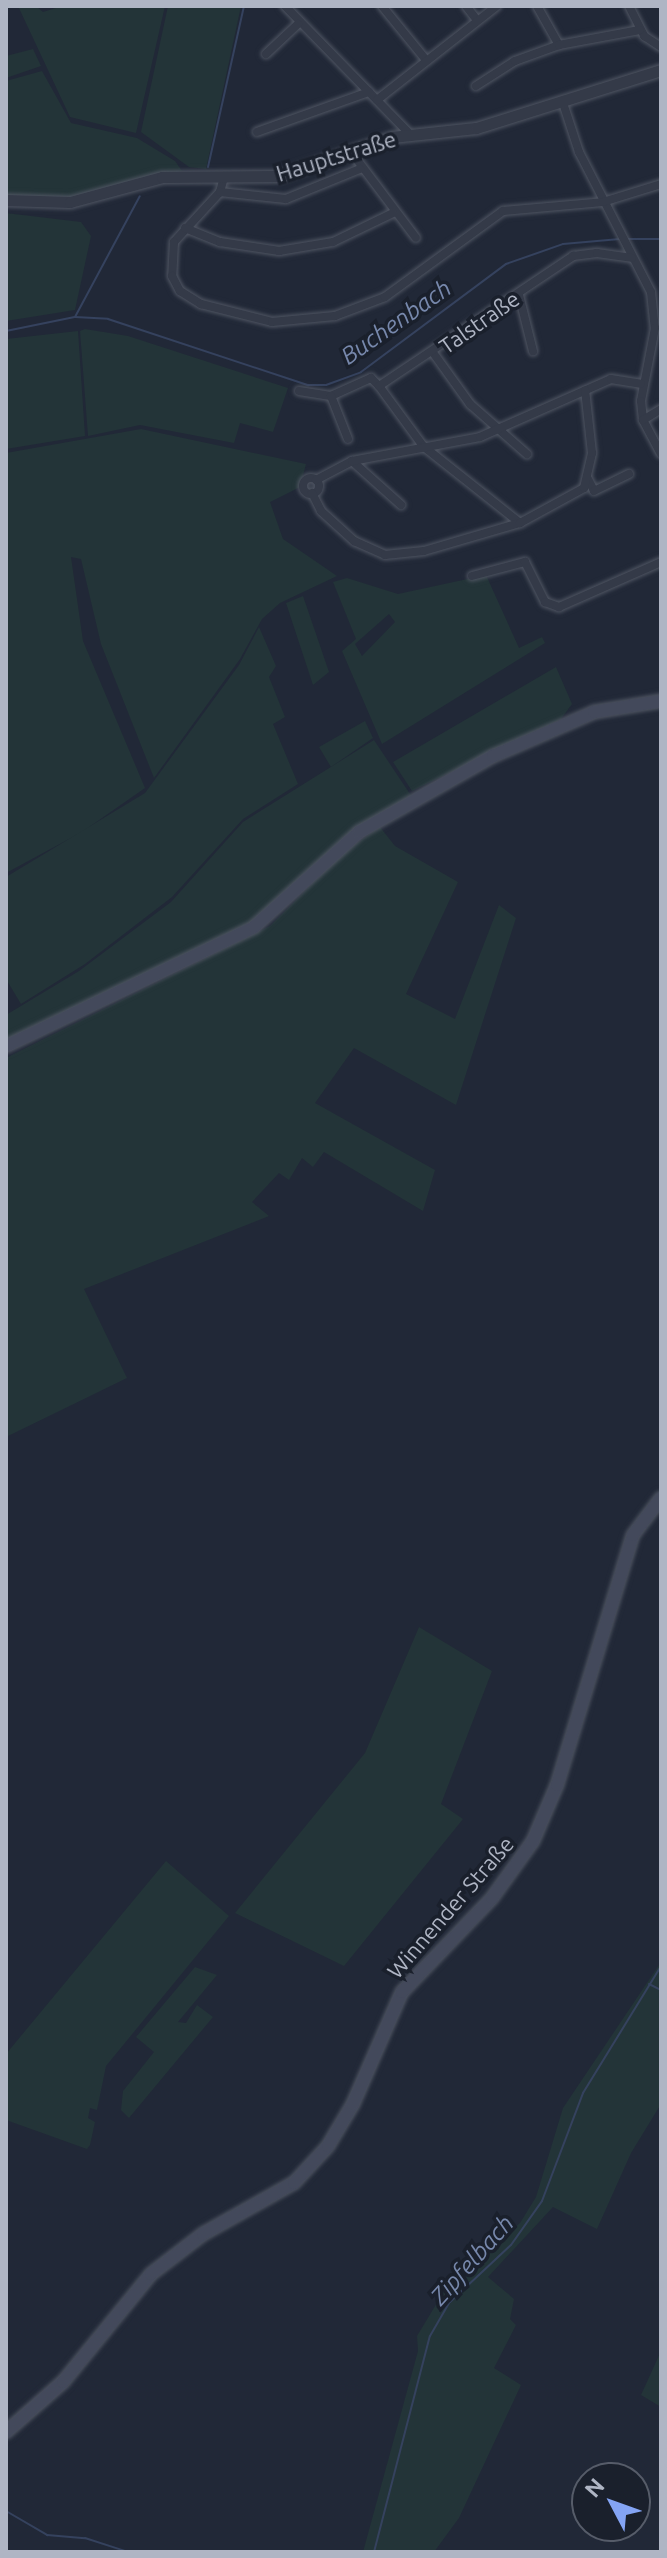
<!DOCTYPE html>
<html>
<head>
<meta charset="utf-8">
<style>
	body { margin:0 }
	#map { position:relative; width:667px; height:2558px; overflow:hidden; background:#212837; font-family:Ubuntu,sans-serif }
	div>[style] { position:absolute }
	.green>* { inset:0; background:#233438 }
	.stream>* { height:2px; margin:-1px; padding:0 1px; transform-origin:1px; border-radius:1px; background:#35425e }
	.roads { filter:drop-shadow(0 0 2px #4f5562) drop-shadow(0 0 2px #4f5562) }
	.minor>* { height:8px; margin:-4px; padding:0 4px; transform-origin:4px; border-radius:4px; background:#343a48 }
	.minor>.ring { margin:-4px; padding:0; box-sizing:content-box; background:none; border:8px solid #343a48; border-radius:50% }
	.tertiary>* { height:11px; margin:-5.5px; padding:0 5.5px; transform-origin:5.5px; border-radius:5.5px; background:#343a48 }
	.secondary>* { height:12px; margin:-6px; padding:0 6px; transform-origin:6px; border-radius:6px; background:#43495b }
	span { translate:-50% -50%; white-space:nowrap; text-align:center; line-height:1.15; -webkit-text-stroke:7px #1a202c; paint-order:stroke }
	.street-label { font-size:22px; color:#afb5c4 }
	.water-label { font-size:24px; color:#7788ac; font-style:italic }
	.frame { position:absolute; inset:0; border:8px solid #afb5c4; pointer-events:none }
	.north { position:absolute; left:571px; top:2462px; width:80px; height:80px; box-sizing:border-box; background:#1a202c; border:2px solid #565c69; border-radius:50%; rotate:311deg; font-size:22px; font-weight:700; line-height:32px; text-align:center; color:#afb5c4 }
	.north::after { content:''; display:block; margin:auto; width:28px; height:36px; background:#84a4f4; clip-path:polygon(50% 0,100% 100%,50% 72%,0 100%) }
</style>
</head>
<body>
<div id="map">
	<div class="green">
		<div style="clip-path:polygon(18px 6px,36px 6px,43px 12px,62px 6px,165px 6px,136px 133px,70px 117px)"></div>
		<div style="clip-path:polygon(168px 6px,241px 6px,206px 169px,189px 167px,141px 132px)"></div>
		<div style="clip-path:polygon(33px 49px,41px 66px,6px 78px,6px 56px)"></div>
		<div style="clip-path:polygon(42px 71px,71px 123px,137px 138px,175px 161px,182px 171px,68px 198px,6px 197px,6px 81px)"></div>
		<div style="clip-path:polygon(6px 213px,81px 222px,91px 236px,75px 310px,6px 321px)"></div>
		<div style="clip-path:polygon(85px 329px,128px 336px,288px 388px,273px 432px,240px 423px,234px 443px,140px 425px,88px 436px,80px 331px)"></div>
		<div style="clip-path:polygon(78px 331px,85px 436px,6px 449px,6px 339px)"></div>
		<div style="clip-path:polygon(141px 429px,306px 464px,300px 487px,270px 502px,283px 539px,337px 576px,280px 603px,262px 619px,240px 659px,154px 778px,101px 644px,81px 559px,71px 557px,83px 641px,145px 788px,82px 832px,6px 873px,6px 453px)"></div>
		<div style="clip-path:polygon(evenodd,486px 575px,519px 648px,542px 637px,545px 643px,382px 744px,342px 651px,356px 639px,333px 582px,347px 578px,398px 594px,486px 575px,389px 614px,395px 622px,362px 656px,355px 644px,389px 614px)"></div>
		<div style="clip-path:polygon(303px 596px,329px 672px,313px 685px,286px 603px)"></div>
		<div style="clip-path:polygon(259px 627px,276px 666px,269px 677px,285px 717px,273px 724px,298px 784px,243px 819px,172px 897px,85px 964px,21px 1004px,6px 979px,6px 877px,145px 793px,239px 665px)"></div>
		<div style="clip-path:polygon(556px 667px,572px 704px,561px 719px,412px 791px,393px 762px)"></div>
		<div style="clip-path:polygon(365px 721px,373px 738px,331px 767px,319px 747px)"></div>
		<div style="clip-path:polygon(374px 740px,412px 797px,264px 915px,197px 953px,6px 1041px,6px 1015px,79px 971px,171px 902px,243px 822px)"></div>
		<div style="clip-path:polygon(380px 827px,395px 846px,458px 882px,406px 994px,455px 1019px,499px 905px,516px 918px,456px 1105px,354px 1048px,315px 1103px,435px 1170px,423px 1211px,324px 1152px,313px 1167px,302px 1158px,289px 1180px,279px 1173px,252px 1202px,269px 1216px,84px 1289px,127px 1378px,6px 1437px,6px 1058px,270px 926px,344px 852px)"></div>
		<div style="clip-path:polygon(419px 1627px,492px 1671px,441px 1804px,463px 1819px,344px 1966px,235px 1913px,365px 1753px)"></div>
		<div style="clip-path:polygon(166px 1861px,229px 1916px,106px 2066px,97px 2110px,90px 2108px,88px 2118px,95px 2122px,90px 2145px,87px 2149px,6px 2120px,6px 2054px)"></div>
		<div style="clip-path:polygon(661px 1962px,661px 2104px,631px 2153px,597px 2229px,553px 2207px,488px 2277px,514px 2299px,510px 2319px,516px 2325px,494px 2368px,521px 2385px,459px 2518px,434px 2552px,363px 2552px,418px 2351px,417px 2336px,449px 2283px,520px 2223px,536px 2197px,563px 2108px)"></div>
		<div style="clip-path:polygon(195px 1967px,217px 1975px,178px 2022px,186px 2023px,197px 2005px,213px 2017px,129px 2118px,121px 2110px,123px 2091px,154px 2052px,136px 2037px)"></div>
		<div style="clip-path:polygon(661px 2351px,661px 2407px,641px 2395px)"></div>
	</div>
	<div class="stream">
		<div style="left:208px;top:167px;width:165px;rotate:-77.4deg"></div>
		<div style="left:626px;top:239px;width:35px"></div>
		<div style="left:75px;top:317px;width:137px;rotate:-61.8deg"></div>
		<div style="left:6px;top:331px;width:70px;rotate:-11.5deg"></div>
		<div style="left:75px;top:317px;width:33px;rotate:3deg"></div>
		<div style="left:108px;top:319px;width:211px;rotate:18.3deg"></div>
		<div style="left:308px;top:385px;width:18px"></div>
		<div style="left:326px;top:385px;width:37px;rotate:-20deg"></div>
		<div style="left:361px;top:372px;width:181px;rotate:-36.7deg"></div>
		<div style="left:506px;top:264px;width:60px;rotate:-19.3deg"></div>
		<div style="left:563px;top:244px;width:57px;rotate:-5deg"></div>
		<div style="left:649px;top:1984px;width:13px;rotate:27deg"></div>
		<div style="left:6px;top:2511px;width:48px;rotate:30.3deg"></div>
		<div style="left:47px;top:2535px;width:38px;rotate:5deg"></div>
		<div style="left:85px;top:2538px;width:45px;rotate:18deg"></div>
		<div style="left:374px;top:2552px;width:223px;rotate:-75.5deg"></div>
		<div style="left:430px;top:2336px;width:39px;rotate:-60deg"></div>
		<div style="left:450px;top:2302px;width:83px;rotate:-43.1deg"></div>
		<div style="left:511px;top:2245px;width:54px;rotate:-54.8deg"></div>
		<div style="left:542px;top:2201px;width:116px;rotate:-69.2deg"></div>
		<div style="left:583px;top:2093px;width:149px;rotate:-58.4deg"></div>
	</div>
	<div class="roads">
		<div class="minor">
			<div style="left:285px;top:6px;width:177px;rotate:45.7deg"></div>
			<div style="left:382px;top:6px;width:70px;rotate:50.8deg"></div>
			<div style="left:466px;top:6px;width:18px;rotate:52deg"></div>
			<div style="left:537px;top:6px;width:45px;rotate:60.6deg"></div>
			<div style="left:629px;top:6px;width:34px;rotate:63deg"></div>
			<div style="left:644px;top:36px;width:20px;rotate:33deg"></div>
			<div style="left:266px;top:54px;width:44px;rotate:-43.2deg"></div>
			<div style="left:476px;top:86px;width:46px;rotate:-32.7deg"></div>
			<div style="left:515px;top:61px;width:47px;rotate:-20deg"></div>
			<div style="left:559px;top:45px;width:82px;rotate:-10.5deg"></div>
			<div style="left:377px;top:100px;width:152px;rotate:-38.1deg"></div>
			<div style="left:563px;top:103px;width:52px;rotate:71.9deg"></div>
			<div style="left:579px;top:152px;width:157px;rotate:62.8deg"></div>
			<div style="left:651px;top:292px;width:36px;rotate:84deg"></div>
			<div style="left:655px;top:328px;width:74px;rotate:100.9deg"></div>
			<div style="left:641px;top:401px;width:19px;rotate:84deg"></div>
			<div style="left:643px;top:420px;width:38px;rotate:62deg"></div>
			<div style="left:257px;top:132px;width:119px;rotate:-19.7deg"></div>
			<div style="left:352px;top:153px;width:106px;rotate:53deg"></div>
			<div style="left:224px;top:177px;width:16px;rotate:105deg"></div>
			<div style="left:220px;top:192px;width:68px;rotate:132.6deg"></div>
			<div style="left:174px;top:242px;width:34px;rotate:93deg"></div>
			<div style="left:172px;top:276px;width:17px;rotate:62deg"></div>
			<div style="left:180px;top:291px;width:25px;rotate:32deg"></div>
			<div style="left:201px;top:304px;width:73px;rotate:14.2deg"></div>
			<div style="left:272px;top:322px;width:63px;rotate:-5.4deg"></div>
			<div style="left:335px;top:316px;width:53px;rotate:-20.8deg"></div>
			<div style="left:385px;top:297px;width:146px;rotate:-36.1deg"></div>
			<div style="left:503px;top:211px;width:100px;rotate:-5.1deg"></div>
			<div style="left:603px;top:202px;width:61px;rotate:-17.2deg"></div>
			<div style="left:220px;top:192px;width:66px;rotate:6.1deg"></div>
			<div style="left:286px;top:199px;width:80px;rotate:-22.1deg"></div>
			<div style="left:185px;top:228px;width:38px;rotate:22deg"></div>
			<div style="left:220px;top:242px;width:60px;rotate:8.7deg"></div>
			<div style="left:279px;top:251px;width:55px;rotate:-9.5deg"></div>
			<div style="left:333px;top:242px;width:67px;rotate:-25.8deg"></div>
			<div style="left:519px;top:295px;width:58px;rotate:76deg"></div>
			<div style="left:434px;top:354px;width:62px;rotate:54.2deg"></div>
			<div style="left:470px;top:404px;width:76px;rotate:41.3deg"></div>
			<div style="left:379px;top:386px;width:74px;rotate:53.7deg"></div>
			<div style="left:423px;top:446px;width:124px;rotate:38.4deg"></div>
			<div style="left:299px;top:391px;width:32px;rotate:9deg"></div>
			<div style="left:331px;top:396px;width:44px;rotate:-24.2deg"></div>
			<div style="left:371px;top:378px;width:11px;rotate:45deg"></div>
			<div style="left:379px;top:386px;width:234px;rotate:-33.8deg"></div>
			<div style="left:573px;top:256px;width:24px;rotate:-7deg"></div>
			<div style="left:597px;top:253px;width:35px;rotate:8deg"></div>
			<div style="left:331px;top:396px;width:46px;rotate:68.4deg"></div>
			<div style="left:643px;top:420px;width:21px;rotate:-31deg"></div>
			<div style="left:352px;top:461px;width:66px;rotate:41.9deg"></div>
			<div class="ring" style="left:303px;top:478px;width:8px;height:8px"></div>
			<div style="left:588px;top:479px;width:13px;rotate:63deg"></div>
			<div style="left:594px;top:491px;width:39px;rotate:-26deg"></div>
			<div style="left:316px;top:480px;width:41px;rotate:-27.8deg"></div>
			<div style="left:352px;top:461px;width:130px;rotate:-10.6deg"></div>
			<div style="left:480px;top:437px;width:143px;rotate:-23.9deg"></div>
			<div style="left:611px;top:379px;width:30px;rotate:9deg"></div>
			<div style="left:312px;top:493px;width:20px;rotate:63deg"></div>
			<div style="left:321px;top:511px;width:45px;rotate:42.3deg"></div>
			<div style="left:354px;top:541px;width:34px;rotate:24deg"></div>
			<div style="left:385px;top:555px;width:39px;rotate:-6deg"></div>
			<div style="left:424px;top:551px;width:100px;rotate:-16.3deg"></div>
			<div style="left:520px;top:523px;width:73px;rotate:-28.7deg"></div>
			<div style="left:584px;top:488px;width:36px;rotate:-77deg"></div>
			<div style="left:592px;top:453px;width:63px;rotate:-96.3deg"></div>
			<div style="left:472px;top:576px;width:55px;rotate:-14.8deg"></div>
			<div style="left:525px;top:562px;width:45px;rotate:63.4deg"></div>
			<div style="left:545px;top:602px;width:15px;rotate:20deg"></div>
			<div style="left:559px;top:607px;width:111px;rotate:-23.8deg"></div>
		</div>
		<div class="tertiary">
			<div style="left:6px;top:200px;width:64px;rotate:1.8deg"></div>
			<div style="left:70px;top:202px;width:95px;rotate:-15.2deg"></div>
			<div style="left:162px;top:177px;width:117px;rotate:-0.5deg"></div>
			<div style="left:279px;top:176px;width:120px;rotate:-19deg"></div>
			<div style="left:392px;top:137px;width:84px;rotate:-6.1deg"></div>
			<div style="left:476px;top:128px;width:194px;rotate:-17.4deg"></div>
		</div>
		<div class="secondary">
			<div style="left:6px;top:1046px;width:275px;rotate:-25.6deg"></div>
			<div style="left:254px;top:927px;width:142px;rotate:-42.1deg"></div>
			<div style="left:359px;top:832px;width:154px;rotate:-29.6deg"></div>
			<div style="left:493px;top:756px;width:110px;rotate:-23.5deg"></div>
			<div style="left:594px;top:712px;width:68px;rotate:-9.3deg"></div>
			<div style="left:6px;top:2432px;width:76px;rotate:-41.3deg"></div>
			<div style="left:63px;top:2382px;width:139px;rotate:-50.8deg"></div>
			<div style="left:151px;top:2274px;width:66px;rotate:-37.6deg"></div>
			<div style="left:203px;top:2234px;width:104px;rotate:-29.3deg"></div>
			<div style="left:294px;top:2183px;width:50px;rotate:-47.4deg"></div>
			<div style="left:328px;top:2146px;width:49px;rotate:-59.2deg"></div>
			<div style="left:353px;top:2104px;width:122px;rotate:-66.4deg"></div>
			<div style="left:402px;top:1992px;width:130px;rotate:-46.2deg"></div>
			<div style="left:492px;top:1898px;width:70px;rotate:-54.3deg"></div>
			<div style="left:533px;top:1841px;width:61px;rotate:-66.8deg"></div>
			<div style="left:557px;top:1785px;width:261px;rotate:-73.1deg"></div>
			<div style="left:633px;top:1535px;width:46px;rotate:-52.9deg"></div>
		</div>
	</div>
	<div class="street-label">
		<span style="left:336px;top:156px;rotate:-17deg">Hauptstraße</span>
		<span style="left:479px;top:322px;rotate:-35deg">Talstraße</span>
		<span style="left:450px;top:1907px;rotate:-49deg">Winnender Straße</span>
	</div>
	<div class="water-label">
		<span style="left:396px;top:322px;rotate:-35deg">Buchenbach</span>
		<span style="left:472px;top:2260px;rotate:-48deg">Zipfelbach</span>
	</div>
	<div class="frame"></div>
	<div class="north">N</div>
</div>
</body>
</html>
